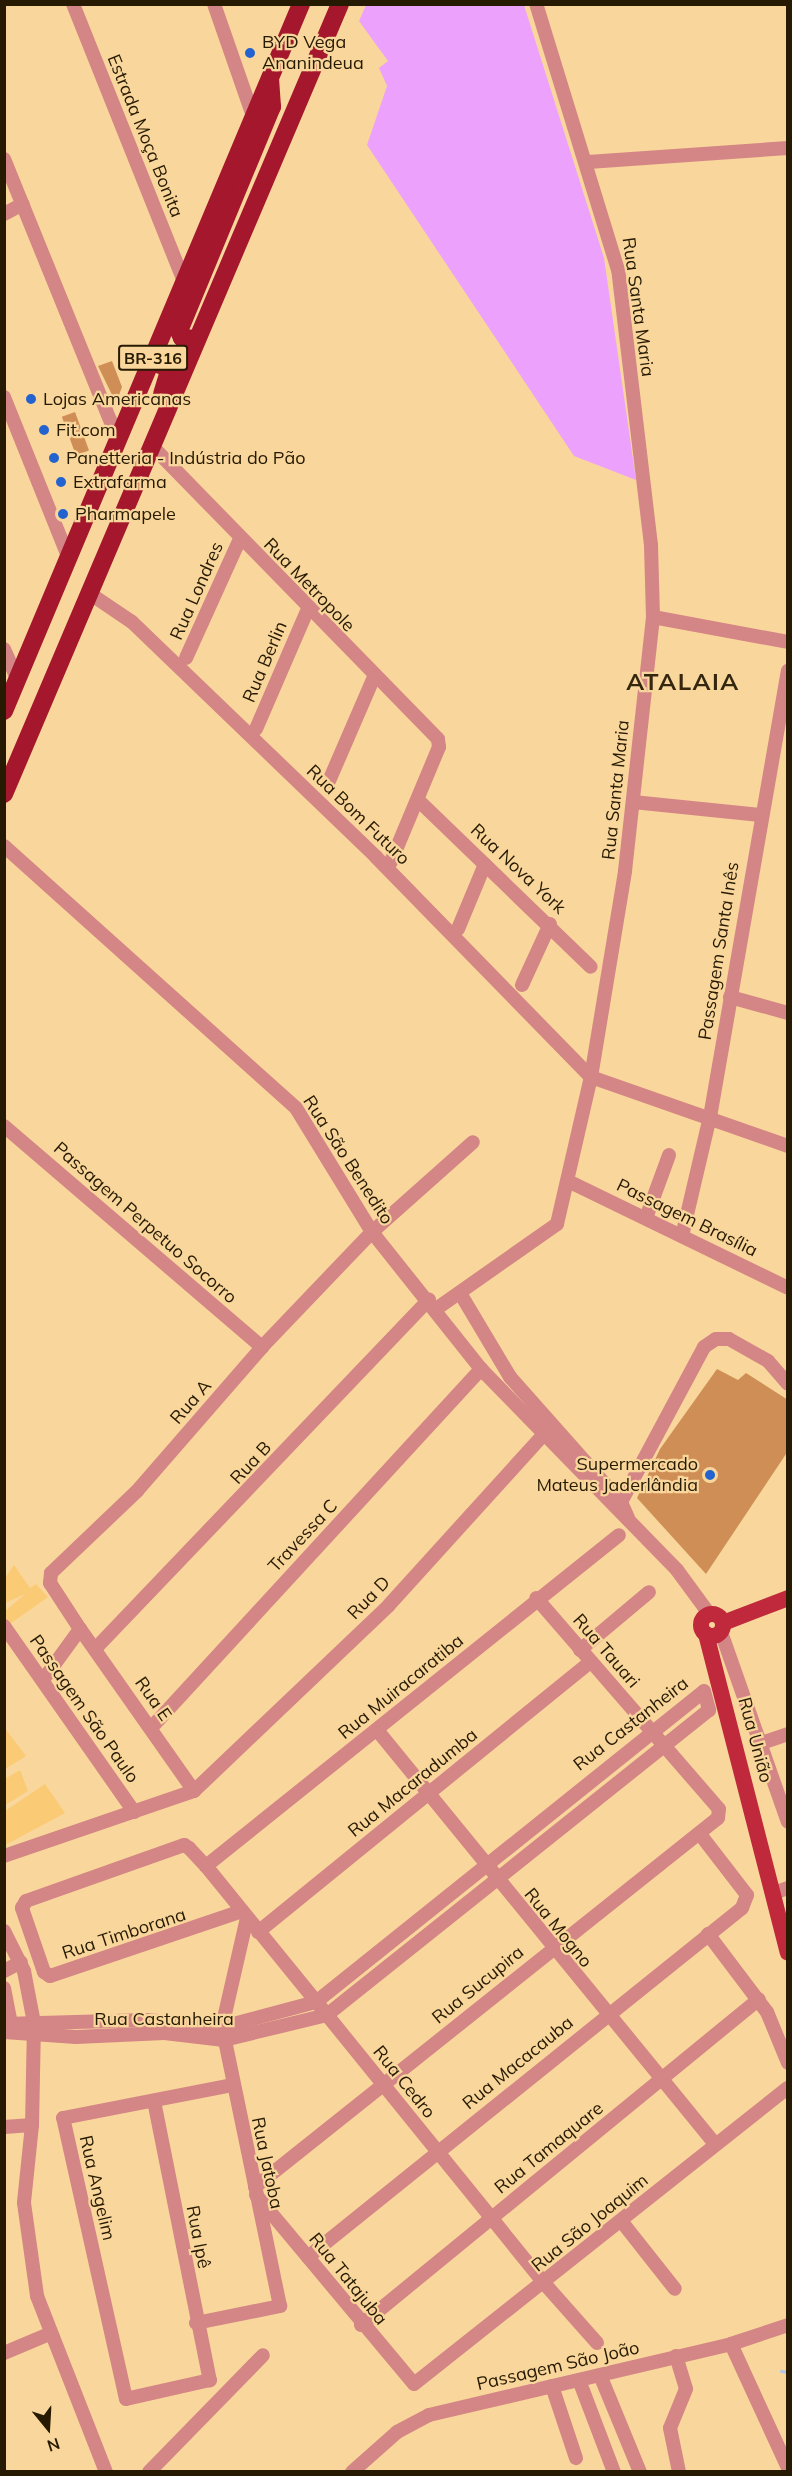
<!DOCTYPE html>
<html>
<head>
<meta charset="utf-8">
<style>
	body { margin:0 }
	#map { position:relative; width:792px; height:2476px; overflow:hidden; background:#f9d69b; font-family:Mulish,sans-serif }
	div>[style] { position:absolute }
	.built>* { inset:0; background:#faca75 }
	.green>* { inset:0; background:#eca2fc }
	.stream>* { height:3px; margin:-1.5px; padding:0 1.5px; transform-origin:1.5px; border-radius:1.5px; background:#aec6ee }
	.building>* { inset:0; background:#ce8e56; transform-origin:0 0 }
	.minor>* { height:14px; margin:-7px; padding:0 7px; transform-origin:7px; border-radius:7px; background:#d48585 }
	.major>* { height:16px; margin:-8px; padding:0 8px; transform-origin:8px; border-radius:8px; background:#bf293b }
	.major>.ring { margin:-8px; padding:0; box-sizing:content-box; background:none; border:16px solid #bf293b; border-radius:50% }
	.highway>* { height:18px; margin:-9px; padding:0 9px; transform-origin:9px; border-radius:9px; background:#a4172c }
	.dots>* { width:16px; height:16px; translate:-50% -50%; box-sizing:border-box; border:3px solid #f9d69b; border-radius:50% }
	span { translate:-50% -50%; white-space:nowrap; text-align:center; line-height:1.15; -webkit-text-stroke:4.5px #f9d69b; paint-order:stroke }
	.shield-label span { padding:2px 4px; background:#f9d69b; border:2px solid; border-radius:4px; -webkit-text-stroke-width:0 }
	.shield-label { font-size:16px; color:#261a02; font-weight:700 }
	.poi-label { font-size:18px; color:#261a02 }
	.left { translate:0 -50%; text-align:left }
	.right { translate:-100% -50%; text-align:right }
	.street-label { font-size:18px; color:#261a02 }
	.district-label { font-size:24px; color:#35270f; font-weight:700; letter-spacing:1.5px }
	.frame { position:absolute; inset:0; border:6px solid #261a02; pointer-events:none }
	.north { position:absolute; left:18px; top:2398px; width:60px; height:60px; -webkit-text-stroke:4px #f9d69b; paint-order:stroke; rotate:162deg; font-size:16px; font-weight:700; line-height:24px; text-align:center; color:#261a02 }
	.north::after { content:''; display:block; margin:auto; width:21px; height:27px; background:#261a02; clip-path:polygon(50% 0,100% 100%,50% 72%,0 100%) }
</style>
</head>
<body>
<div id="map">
	<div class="built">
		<div style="clip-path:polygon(14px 1565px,30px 1588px,36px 1584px,48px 1597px,7px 1626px,4px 1612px,25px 1594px,5px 1603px,5px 1578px)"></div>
		<div style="clip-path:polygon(4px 1727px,26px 1756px,5px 1769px,4px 1769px)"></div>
		<div style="clip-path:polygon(20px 1770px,28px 1791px,5px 1805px,5px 1779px)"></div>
		<div style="clip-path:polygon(45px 1784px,65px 1813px,5px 1845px,5px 1811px)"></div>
	</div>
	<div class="green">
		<div style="clip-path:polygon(366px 5px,524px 5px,604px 258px,636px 480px,574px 456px,367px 145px,387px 86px,379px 68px,388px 61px,359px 21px)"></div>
	</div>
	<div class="stream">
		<div style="left:781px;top:2371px;width:7px;rotate:8deg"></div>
	</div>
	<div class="building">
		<div style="clip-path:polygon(112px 361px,122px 387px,116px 403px,98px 366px)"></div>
		<div style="left:75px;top:412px;width:41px;height:14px;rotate:70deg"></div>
		<div style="clip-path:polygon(717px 1369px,738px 1380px,746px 1373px,788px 1400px,788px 1451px,706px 1574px,637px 1498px,660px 1449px)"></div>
	</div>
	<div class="minor">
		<div style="left:73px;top:4px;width:298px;rotate:68.2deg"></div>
		<div style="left:214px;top:4px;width:119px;rotate:70.8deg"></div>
		<div style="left:4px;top:159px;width:284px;rotate:67.9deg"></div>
		<div style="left:111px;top:422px;width:16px;rotate:52deg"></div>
		<div style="left:588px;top:162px;width:200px;rotate:-4deg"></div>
		<div style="left:4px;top:214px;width:21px;rotate:-28deg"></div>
		<div style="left:4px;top:397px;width:175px;rotate:68.1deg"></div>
		<div style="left:152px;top:446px;width:409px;rotate:45.7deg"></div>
		<div style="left:438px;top:739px;width:8px;rotate:83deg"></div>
		<div style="left:439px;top:747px;width:125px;rotate:112.7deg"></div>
		<div style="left:89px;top:593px;width:52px;rotate:34deg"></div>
		<div style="left:132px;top:622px;width:339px;rotate:43.9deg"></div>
		<div style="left:376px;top:857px;width:308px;rotate:45.7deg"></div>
		<div style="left:591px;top:1077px;width:209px;rotate:19.3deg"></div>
		<div style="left:653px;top:617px;width:137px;rotate:10.5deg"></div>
		<div style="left:4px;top:649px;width:34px;rotate:66deg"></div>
		<div style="left:186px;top:658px;width:131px;rotate:-65.6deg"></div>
		<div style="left:256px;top:729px;width:131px;rotate:-66.6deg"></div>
		<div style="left:329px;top:781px;width:113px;rotate:-66.6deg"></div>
		<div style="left:418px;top:800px;width:240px;rotate:44deg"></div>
		<div style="left:633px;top:802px;width:128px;rotate:5.8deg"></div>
		<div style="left:4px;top:846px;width:392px;rotate:41.9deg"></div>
		<div style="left:296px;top:1108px;width:145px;rotate:58.5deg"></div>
		<div style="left:372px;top:1232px;width:175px;rotate:51.5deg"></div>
		<div style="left:481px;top:1369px;width:281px;rotate:45.7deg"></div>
		<div style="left:677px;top:1570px;width:56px;rotate:53.7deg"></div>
		<div style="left:458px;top:929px;width:70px;rotate:-67.4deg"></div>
		<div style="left:522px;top:985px;width:67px;rotate:-65.3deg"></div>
		<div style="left:730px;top:997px;width:60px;rotate:15.4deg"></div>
		<div style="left:4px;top:1126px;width:340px;rotate:40.6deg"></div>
		<div style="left:570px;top:1182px;width:242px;rotate:25.9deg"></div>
		<div style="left:646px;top:1218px;width:67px;rotate:-69.9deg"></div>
		<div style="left:682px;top:1236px;width:122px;rotate:-76.8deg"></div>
		<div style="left:710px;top:1117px;width:453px;rotate:-80.1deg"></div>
		<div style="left:460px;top:1293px;width:98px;rotate:59.2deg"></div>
		<div style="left:510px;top:1377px;width:167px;rotate:48.4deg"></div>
		<div style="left:621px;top:1502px;width:17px;rotate:66deg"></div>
		<div style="left:436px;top:1309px;width:148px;rotate:-35.1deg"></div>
		<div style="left:557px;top:1224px;width:151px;rotate:-77deg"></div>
		<div style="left:591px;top:1077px;width:209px;rotate:-80.6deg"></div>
		<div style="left:625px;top:871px;width:256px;rotate:-83.7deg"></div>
		<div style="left:653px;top:617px;width:72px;rotate:-91.6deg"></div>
		<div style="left:651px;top:545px;width:277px;rotate:-96.8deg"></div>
		<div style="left:618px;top:270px;width:278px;rotate:-107.1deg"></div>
		<div style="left:621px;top:1502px;width:176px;rotate:-61.8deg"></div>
		<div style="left:704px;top:1347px;width:14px;rotate:-34deg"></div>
		<div style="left:716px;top:1339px;width:13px"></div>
		<div style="left:729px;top:1339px;width:45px;rotate:29.4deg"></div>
		<div style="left:768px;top:1361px;width:30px;rotate:49deg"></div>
		<div style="left:4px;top:1626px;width:227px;rotate:55deg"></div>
		<div style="left:721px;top:1632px;width:201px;rotate:70.6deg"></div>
		<div style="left:96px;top:1648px;width:482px;rotate:-46.3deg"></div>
		<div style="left:580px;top:1650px;width:90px;rotate:-40deg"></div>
		<div style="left:43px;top:1680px;width:63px;rotate:-54deg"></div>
		<div style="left:151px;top:1728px;width:488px;rotate:-47.4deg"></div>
		<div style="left:377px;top:1730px;width:534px;rotate:50.77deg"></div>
		<div style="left:762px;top:1743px;width:28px;rotate:-19deg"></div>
		<div style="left:194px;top:1791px;width:198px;rotate:-125.1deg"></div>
		<div style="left:80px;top:1629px;width:55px;rotate:-123.1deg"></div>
		<div style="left:50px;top:1583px;width:10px;rotate:-84deg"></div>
		<div style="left:51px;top:1573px;width:119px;rotate:-43.6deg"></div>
		<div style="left:137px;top:1491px;width:191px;rotate:-49deg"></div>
		<div style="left:262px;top:1347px;width:159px;rotate:-46.3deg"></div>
		<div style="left:372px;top:1232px;width:135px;rotate:-41.7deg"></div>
		<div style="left:4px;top:1856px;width:201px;rotate:-18.9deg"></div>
		<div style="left:194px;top:1791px;width:269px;rotate:-43.6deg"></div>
		<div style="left:389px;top:1605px;width:228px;rotate:-47.8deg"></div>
		<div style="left:206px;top:1866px;width:529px;rotate:-38.71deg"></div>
		<div style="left:774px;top:1893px;width:15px;rotate:-20deg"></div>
		<div style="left:242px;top:1911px;width:203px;rotate:161.3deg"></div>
		<div style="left:50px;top:1976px;width:7px;rotate:-146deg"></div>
		<div style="left:44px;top:1972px;width:68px;rotate:-109deg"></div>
		<div style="left:22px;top:1908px;width:8px;rotate:-60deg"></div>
		<div style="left:26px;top:1901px;width:168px;rotate:-19.5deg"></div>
		<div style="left:184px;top:1845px;width:6px;rotate:31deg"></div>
		<div style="left:189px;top:1848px;width:25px;rotate:47deg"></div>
		<div style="left:206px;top:1866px;width:192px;rotate:50.9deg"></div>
		<div style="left:327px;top:2015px;width:345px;rotate:51deg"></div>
		<div style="left:544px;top:2283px;width:80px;rotate:48.5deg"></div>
		<div style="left:4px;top:1931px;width:45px;rotate:63.4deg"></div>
		<div style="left:24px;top:1971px;width:53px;rotate:79.1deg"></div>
		<div style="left:34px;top:2023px;width:102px;rotate:91.1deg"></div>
		<div style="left:32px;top:2125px;width:78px;rotate:95.9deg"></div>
		<div style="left:24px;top:2203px;width:94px;rotate:82deg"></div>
		<div style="left:37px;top:2296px;width:189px;rotate:68.6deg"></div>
		<div style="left:258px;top:1932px;width:428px;rotate:-39.1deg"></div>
		<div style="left:708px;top:1934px;width:98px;rotate:52.9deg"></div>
		<div style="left:767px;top:2012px;width:55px;rotate:67.6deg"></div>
		<div style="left:4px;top:1971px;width:19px;rotate:-28deg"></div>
		<div style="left:4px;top:1988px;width:36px;rotate:79deg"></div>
		<div style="left:4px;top:2024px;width:143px;rotate:-1.6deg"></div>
		<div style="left:147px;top:2020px;width:75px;rotate:5.3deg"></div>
		<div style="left:222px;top:2027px;width:97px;rotate:-14.9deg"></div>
		<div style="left:316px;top:2002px;width:497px;rotate:-38.7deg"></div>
		<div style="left:704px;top:1691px;width:20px;rotate:75deg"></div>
		<div style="left:709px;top:1710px;width:489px;rotate:141.4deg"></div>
		<div style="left:327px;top:2015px;width:106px;rotate:166.4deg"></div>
		<div style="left:224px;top:2040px;width:60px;rotate:-173.3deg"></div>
		<div style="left:164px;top:2033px;width:88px;rotate:177.4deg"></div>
		<div style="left:76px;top:2037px;width:72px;rotate:-176deg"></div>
		<div style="left:154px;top:2101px;width:285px;rotate:78.7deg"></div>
		<div style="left:210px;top:2380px;width:86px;rotate:167.3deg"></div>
		<div style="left:126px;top:2399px;width:288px;rotate:-102.6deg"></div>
		<div style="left:63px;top:2118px;width:172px;rotate:-11deg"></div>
		<div style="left:4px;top:2127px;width:28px;rotate:-4deg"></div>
		<div style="left:255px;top:2187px;width:592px;rotate:-38.55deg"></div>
		<div style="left:718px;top:1818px;width:9px;rotate:-84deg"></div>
		<div style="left:719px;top:1809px;width:279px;rotate:-130.9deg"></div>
		<div style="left:256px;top:2195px;width:246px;rotate:50.1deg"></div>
		<div style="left:414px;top:2384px;width:477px;rotate:-38.4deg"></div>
		<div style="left:622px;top:2222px;width:85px;rotate:51.7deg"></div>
		<div style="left:308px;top:2257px;width:557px;rotate:-38.8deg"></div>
		<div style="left:742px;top:1908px;width:14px;rotate:-69deg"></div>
		<div style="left:747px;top:1895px;width:78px;rotate:-127.7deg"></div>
		<div style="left:196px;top:2323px;width:86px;rotate:-11.4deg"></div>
		<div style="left:280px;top:2306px;width:285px;rotate:-101.7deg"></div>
		<div style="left:222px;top:2027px;width:112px;rotate:-77.1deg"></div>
		<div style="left:361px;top:2325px;width:514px;rotate:-39.32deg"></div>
		<div style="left:731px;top:2344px;width:136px;rotate:65.3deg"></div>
		<div style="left:4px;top:2353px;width:49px;rotate:-22.9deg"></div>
		<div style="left:676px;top:2356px;width:34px;rotate:73deg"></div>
		<div style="left:686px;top:2389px;width:42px;rotate:112.3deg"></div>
		<div style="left:670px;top:2428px;width:45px;rotate:78.4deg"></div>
		<div style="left:600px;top:2375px;width:105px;rotate:67.6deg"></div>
		<div style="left:579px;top:2380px;width:98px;rotate:69.2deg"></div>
		<div style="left:552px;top:2386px;width:76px;rotate:71.6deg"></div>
		<div style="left:149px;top:2472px;width:163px;rotate:-45.7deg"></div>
		<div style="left:352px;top:2472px;width:60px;rotate:-41.6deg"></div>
		<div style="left:397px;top:2432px;width:36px;rotate:-28deg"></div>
		<div style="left:429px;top:2415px;width:310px;rotate:-13.2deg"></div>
		<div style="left:731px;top:2344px;width:60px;rotate:-18.4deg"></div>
	</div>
	<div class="major">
		<div class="ring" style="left:701px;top:1614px;width:6px;height:6px"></div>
		<div style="left:723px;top:1623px;width:70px;rotate:-21deg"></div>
		<div style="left:706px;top:1634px;width:329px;rotate:75.6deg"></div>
	</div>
	<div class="highway">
		<div style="left:197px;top:339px;width:15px;rotate:-176deg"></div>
		<div style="left:182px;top:338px;width:8px;rotate:-113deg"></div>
		<div style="left:179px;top:331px;width:243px;rotate:-67.5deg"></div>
		<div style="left:272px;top:107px;width:28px;rotate:-94deg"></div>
		<div style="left:151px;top:362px;width:20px;rotate:18deg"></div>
		<div style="left:170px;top:368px;width:27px;rotate:107deg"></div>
		<div style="left:4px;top:711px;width:767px;rotate:-67.21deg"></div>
		<div style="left:4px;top:794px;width:858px;rotate:-66.96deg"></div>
	</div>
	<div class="dots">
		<div style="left:250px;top:53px;background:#2363cf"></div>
		<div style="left:31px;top:399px;background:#2363cf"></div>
		<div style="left:44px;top:430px;background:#2363cf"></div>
		<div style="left:54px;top:458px;background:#2363cf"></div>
		<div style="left:61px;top:482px;background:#2363cf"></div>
		<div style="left:63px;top:514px;background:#2363cf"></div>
		<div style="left:710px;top:1475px;background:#2363cf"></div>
	</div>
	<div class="shield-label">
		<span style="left:153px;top:358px">BR-316</span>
	</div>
	<div class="poi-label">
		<span class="left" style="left:262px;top:53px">BYD Vega<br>Ananindeua</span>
		<span class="left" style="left:43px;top:399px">Lojas Americanas</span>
		<span class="left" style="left:56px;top:430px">Fit.com</span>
		<span class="left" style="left:66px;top:458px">Panetteria - Indústria do Pão</span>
		<span class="left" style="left:73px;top:482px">Extrafarma</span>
		<span class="left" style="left:75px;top:514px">Pharmapele</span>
		<span class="right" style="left:698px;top:1475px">Supermercado<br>Mateus Jaderlândia</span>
	</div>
	<div class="street-label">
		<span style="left:145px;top:136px;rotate:68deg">Estrada Moça Bonita</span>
		<span style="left:638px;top:307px;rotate:82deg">Rua Santa Maria</span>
		<span style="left:309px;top:585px;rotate:46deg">Rua Metropole</span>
		<span style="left:197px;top:591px;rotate:-66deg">Rua Londres</span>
		<span style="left:265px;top:662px;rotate:-67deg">Rua Berlin</span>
		<span style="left:616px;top:790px;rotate:-84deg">Rua Santa Maria</span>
		<span style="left:358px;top:815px;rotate:44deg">Rua Bom Futuro</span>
		<span style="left:518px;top:869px;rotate:43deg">Rua Nova York</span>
		<span style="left:719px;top:951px;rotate:-81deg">Passagem Santa Inês</span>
		<span style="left:348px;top:1160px;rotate:57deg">Rua São Benedito</span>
		<span style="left:687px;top:1218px;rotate:26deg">Passagem Brasília</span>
		<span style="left:145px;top:1223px;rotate:41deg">Passagem Perpetuo Socorro</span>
		<span style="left:191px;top:1402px;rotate:-49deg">Rua A</span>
		<span style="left:251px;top:1463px;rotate:-47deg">Rua B</span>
		<span style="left:303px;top:1536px;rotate:-47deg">Travessa C</span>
		<span style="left:369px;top:1598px;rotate:-46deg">Rua D</span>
		<span style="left:606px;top:1651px;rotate:49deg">Rua Tauari</span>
		<span style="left:401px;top:1687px;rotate:-39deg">Rua Muiracaratiba</span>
		<span style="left:153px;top:1699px;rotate:55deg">Rua E</span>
		<span style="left:84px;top:1709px;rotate:55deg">Passagem São Paulo</span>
		<span style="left:631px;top:1724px;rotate:-38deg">Rua Castanheira</span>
		<span style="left:755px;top:1740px;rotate:75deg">Rua União</span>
		<span style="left:413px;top:1783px;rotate:-39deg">Rua Macaradumba</span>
		<span style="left:558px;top:1928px;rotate:51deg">Rua Mogno</span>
		<span style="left:124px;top:1934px;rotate:-18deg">Rua Timborana</span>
		<span style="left:478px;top:1985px;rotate:-39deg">Rua Sucupira</span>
		<span style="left:164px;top:2019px">Rua Castanheira</span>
		<span style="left:518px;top:2063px;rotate:-39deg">Rua Macacauba</span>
		<span style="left:404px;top:2082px;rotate:51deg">Rua Cedro</span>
		<span style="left:549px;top:2148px;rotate:-39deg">Rua Tamaquare</span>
		<span style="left:267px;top:2163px;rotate:78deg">Rua Jatoba</span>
		<span style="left:97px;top:2188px;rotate:77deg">Rua Angelim</span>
		<span style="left:590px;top:2223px;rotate:-39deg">Rua São Joaquim</span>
		<span style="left:198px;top:2237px;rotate:79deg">Rua Ipê</span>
		<span style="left:348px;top:2279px;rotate:51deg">Rua Tatajuba</span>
		<span style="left:558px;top:2366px;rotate:-13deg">Passagem São João</span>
	</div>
	<div class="district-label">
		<span style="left:683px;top:682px">ATALAIA</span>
	</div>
	<div class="frame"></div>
	<div class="north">N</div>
</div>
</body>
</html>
